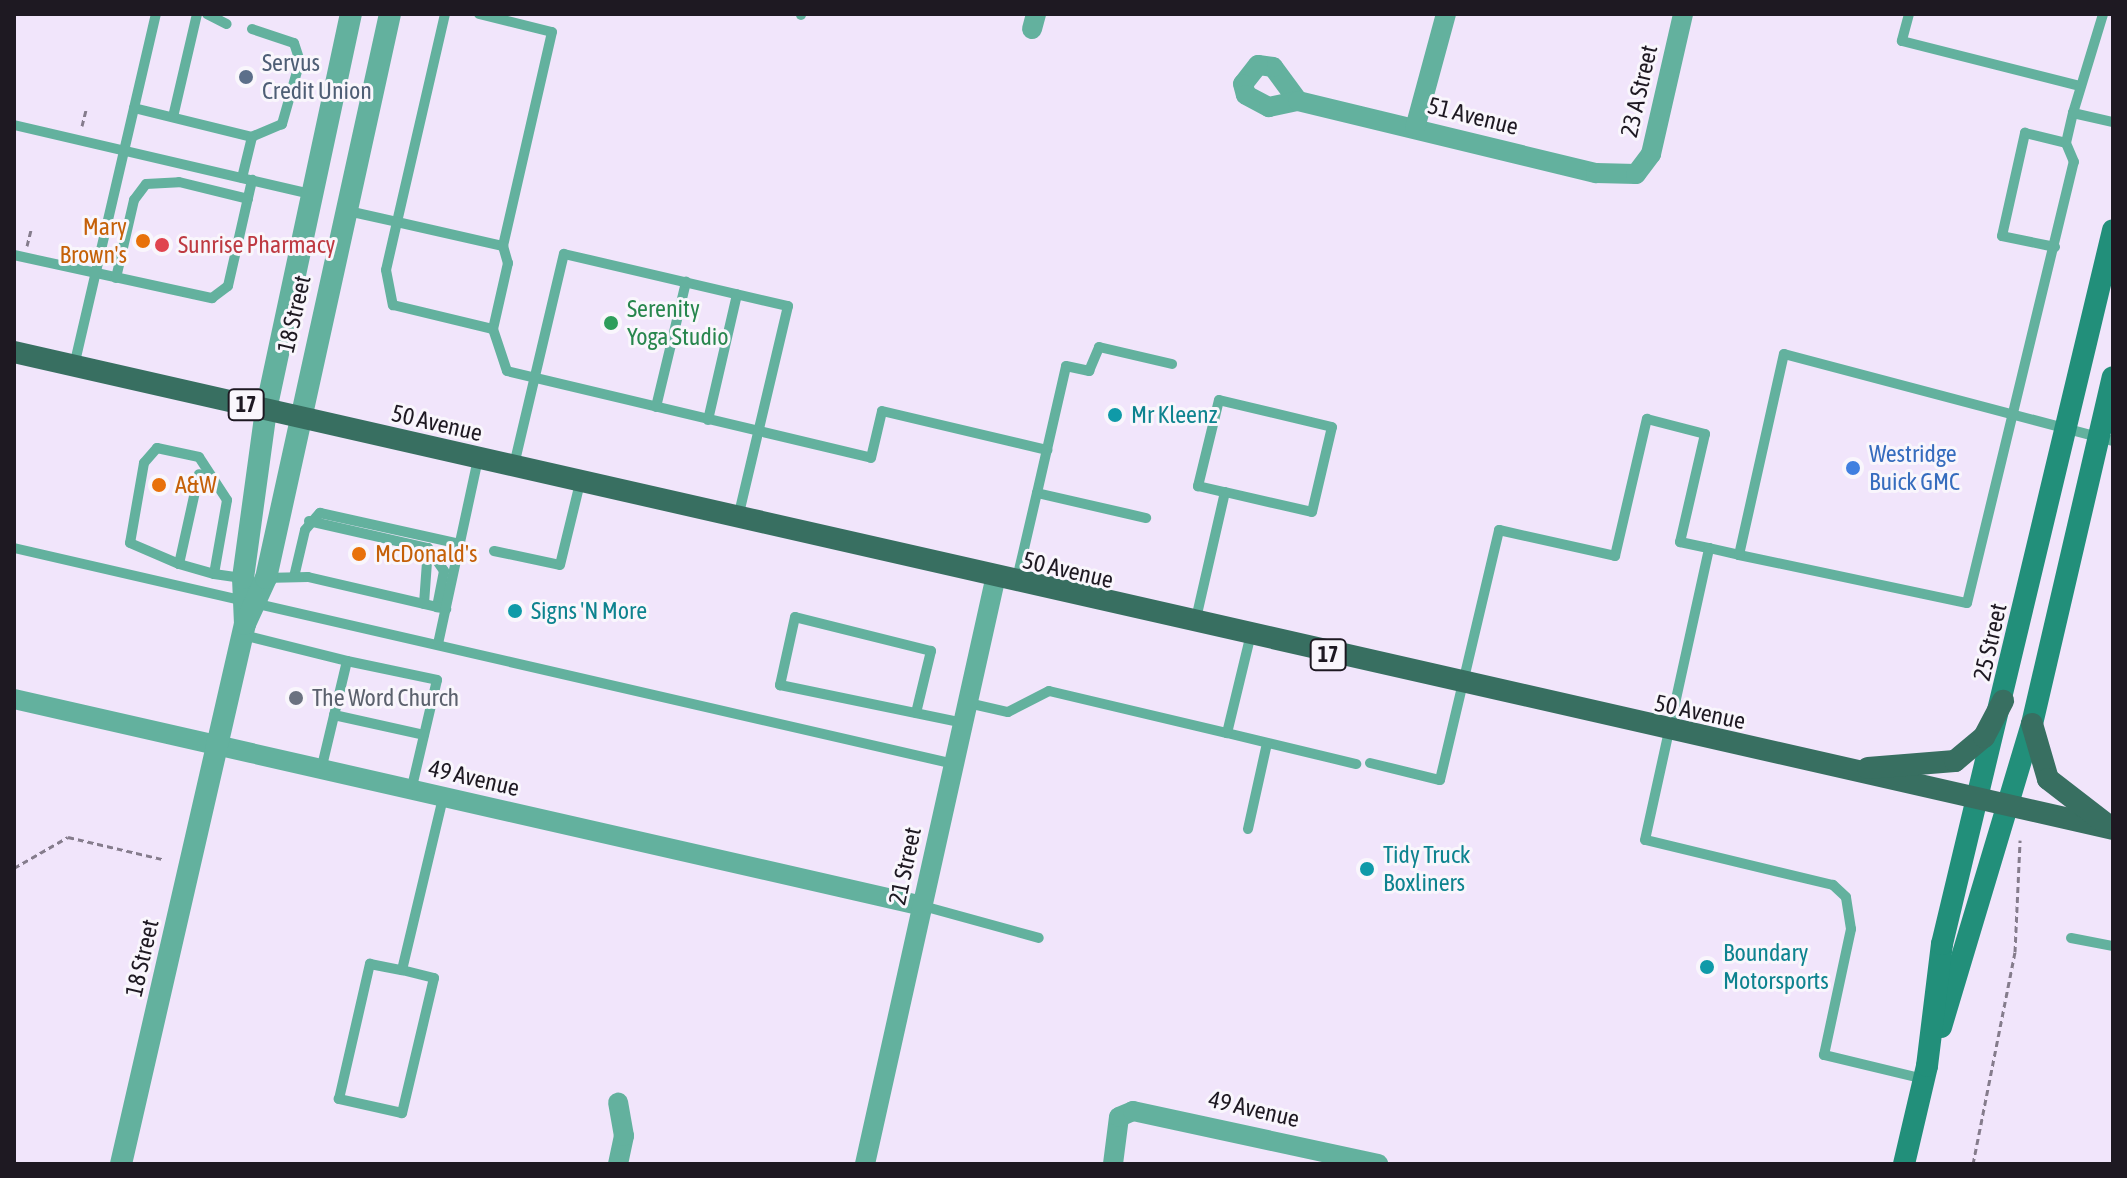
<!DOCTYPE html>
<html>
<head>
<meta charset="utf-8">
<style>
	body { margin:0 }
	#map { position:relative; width:2127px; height:1178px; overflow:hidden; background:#f1e5fb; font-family:"Asap Condensed",sans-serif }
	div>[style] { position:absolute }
	.path>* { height:3px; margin-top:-1.5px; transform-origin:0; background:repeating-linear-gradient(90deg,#857c8c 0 6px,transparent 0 10px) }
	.service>* { height:10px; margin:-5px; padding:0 5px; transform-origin:5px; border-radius:5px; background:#63b19e }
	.minor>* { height:20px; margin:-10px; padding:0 10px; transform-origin:10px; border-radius:10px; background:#63b19e }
	.tertiary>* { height:22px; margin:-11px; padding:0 11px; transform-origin:11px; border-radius:11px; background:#63b19e }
	.secondary>* { height:22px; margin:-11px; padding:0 11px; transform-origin:11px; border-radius:11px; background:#228f7a }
	.primary>* { height:22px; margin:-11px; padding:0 11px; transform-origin:11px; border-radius:11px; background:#386f61 }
	.dots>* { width:22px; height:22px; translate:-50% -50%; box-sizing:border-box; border:4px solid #f9f6fc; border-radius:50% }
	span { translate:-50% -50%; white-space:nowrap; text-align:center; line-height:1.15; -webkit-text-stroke:6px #f9f6fc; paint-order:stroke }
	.shield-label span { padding:2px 6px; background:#f9f6fc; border:2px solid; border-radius:6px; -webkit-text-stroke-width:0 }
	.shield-label { font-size:22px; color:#1e1922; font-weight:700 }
	.service-label { font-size:24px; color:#4e5e75 }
	.left { translate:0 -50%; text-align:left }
	.street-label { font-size:24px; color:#1e1922 }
	.food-label { font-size:24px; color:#c56008 }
	.right { translate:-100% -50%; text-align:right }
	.health-label { font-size:24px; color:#be3a42 }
	.leisure-label { font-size:24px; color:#27864d }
	.culture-label { font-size:24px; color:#0d838f }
	.shop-label { font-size:24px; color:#366cbe }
	.worship-label { font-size:24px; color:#5b616d }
	.frame { position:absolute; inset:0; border:16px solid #1e1922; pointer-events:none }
</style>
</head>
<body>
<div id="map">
	<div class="path">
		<div style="left:82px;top:126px;width:16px;rotate:-76deg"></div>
		<div style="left:27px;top:246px;width:16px;rotate:-76deg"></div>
		<div style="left:14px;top:868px;width:62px;rotate:-29.9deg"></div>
		<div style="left:68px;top:837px;width:97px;rotate:13.2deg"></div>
		<div style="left:1973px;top:1164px;width:216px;rotate:-78.8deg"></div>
		<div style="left:2015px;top:952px;width:112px;rotate:-87.4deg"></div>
	</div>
	<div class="service">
		<div style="left:207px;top:14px;width:22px;rotate:27deg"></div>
		<div style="left:445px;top:14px;width:213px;rotate:103deg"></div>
		<div style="left:397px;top:222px;width:109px;rotate:12.8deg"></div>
		<div style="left:479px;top:14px;width:75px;rotate:13.9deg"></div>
		<div style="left:552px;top:32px;width:220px;rotate:102.9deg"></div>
		<div style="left:503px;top:246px;width:18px;rotate:74deg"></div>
		<div style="left:508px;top:263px;width:68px;rotate:102.8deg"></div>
		<div style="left:493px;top:329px;width:44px;rotate:71.6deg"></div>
		<div style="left:507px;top:371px;width:374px;rotate:13.4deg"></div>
		<div style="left:871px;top:458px;width:48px;rotate:-76.8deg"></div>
		<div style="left:882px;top:411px;width:170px;rotate:13.3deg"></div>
		<div style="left:1909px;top:14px;width:28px;rotate:105deg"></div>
		<div style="left:1902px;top:41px;width:184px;rotate:14.2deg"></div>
		<div style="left:801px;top:15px;width:1px;rotate:-90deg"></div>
		<div style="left:252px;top:29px;width:44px;rotate:18.4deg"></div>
		<div style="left:294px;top:43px;width:19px;rotate:72deg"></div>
		<div style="left:300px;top:61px;width:66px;rotate:105.9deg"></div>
		<div style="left:282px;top:124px;width:33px;rotate:157deg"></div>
		<div style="left:134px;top:108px;width:122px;rotate:13.8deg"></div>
		<div style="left:252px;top:137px;width:42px;rotate:103.7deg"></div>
		<div style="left:2073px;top:113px;width:103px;rotate:-73.1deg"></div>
		<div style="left:173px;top:117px;width:106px;rotate:-76.9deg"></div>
		<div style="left:14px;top:125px;width:304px;rotate:13.1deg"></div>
		<div style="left:348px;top:211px;width:50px;rotate:12.7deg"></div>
		<div style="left:397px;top:222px;width:49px;rotate:102.9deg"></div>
		<div style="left:386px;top:270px;width:36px;rotate:79deg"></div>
		<div style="left:393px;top:305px;width:103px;rotate:13.5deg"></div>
		<div style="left:2055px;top:247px;width:54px;rotate:-168.3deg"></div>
		<div style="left:2002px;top:236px;width:106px;rotate:-77.4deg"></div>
		<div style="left:2025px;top:133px;width:42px;rotate:13.7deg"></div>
		<div style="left:14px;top:255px;width:203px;rotate:12.3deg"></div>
		<div style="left:212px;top:298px;width:20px;rotate:-37deg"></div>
		<div style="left:228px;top:286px;width:109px;rotate:-77.2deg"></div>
		<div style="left:116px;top:278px;width:80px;rotate:-77deg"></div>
		<div style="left:134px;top:200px;width:20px;rotate:-53deg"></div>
		<div style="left:146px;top:184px;width:33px;rotate:-3deg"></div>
		<div style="left:179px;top:182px;width:71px;rotate:13.8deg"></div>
		<div style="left:74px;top:366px;width:361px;rotate:-76.9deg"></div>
		<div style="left:656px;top:407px;width:129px;rotate:-76.5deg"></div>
		<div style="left:708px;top:420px;width:129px;rotate:-77deg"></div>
		<div style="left:514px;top:465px;width:217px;rotate:-76.7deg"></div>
		<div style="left:564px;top:254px;width:230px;rotate:13.1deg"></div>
		<div style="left:788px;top:306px;width:218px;rotate:103.3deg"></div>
		<div style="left:1037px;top:493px;width:130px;rotate:-77.1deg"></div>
		<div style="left:1066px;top:366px;width:24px;rotate:12deg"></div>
		<div style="left:1089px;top:371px;width:26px;rotate:-67deg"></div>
		<div style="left:1099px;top:347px;width:75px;rotate:13.1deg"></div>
		<div style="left:309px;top:521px;width:122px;rotate:12.8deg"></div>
		<div style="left:428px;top:548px;width:56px;rotate:94.1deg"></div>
		<div style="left:14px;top:548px;width:964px;rotate:12.94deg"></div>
		<div style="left:428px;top:548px;width:28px;rotate:55deg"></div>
		<div style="left:444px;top:571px;width:37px;rotate:101deg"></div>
		<div style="left:494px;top:551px;width:67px;rotate:12deg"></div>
		<div style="left:560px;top:565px;width:84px;rotate:-76.3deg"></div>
		<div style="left:1739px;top:555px;width:233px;rotate:11.9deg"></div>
		<div style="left:1967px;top:603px;width:454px;rotate:-76.4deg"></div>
		<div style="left:2074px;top:162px;width:21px;rotate:-113deg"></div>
		<div style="left:2066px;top:143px;width:31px;rotate:-77deg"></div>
		<div style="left:2073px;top:113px;width:41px;rotate:12.7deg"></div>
		<div style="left:179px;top:564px;width:92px;rotate:-77.5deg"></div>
		<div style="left:214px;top:574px;width:75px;rotate:-80deg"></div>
		<div style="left:227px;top:500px;width:51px;rotate:-123.1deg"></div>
		<div style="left:199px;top:457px;width:43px;rotate:-167.9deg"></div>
		<div style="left:157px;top:448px;width:20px;rotate:131deg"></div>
		<div style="left:144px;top:463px;width:81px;rotate:99.9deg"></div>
		<div style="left:130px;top:543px;width:53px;rotate:23.2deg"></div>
		<div style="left:179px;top:564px;width:36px;rotate:16deg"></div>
		<div style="left:214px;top:574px;width:30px;rotate:8deg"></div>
		<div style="left:294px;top:577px;width:48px;rotate:-76.8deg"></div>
		<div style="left:305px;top:530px;width:23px;rotate:-49deg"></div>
		<div style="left:320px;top:513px;width:143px;rotate:12.5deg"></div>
		<div style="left:264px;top:578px;width:44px;rotate:-1.3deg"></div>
		<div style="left:308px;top:577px;width:142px;rotate:13.1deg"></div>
		<div style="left:1016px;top:583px;width:92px;rotate:-76.9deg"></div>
		<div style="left:1037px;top:493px;width:112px;rotate:12.9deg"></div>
		<div style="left:1195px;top:623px;width:134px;rotate:-77.1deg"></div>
		<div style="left:1225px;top:492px;width:89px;rotate:12.9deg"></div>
		<div style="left:1312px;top:512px;width:87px;rotate:-76.8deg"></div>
		<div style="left:1332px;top:427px;width:116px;rotate:-166.6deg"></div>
		<div style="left:1219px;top:400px;width:89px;rotate:103.7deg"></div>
		<div style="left:1198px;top:486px;width:28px;rotate:13deg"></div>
		<div style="left:243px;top:635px;width:107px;rotate:14deg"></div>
		<div style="left:347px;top:661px;width:112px;rotate:103.4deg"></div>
		<div style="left:1250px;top:638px;width:98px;rotate:103.6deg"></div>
		<div style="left:1227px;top:733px;width:133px;rotate:13.5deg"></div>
		<div style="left:438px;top:644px;width:189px;rotate:-77.8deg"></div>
		<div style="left:347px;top:661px;width:92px;rotate:11.9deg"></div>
		<div style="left:437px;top:680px;width:114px;rotate:103.2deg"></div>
		<div style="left:968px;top:703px;width:41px;rotate:12.7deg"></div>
		<div style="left:1008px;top:712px;width:46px;rotate:-27.1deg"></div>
		<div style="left:1049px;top:691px;width:183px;rotate:13.3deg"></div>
		<div style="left:916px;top:713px;width:64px;rotate:-76.4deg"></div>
		<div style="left:931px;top:651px;width:140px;rotate:-166deg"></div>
		<div style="left:795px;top:617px;width:70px;rotate:102.4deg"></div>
		<div style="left:780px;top:685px;width:187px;rotate:11.7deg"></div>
		<div style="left:334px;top:715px;width:92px;rotate:12.5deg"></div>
		<div style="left:1370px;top:763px;width:72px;rotate:13.7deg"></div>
		<div style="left:1440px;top:780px;width:257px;rotate:-76.7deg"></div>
		<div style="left:1499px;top:530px;width:119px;rotate:12.6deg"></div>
		<div style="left:1615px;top:556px;width:141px;rotate:-76.9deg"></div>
		<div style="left:1647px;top:419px;width:60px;rotate:14.5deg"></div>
		<div style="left:1705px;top:434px;width:111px;rotate:103deg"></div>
		<div style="left:1680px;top:542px;width:30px;rotate:12deg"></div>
		<div style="left:1248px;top:829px;width:88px;rotate:-77.5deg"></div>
		<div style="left:923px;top:906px;width:120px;rotate:15.4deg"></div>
		<div style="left:2071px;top:938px;width:43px;rotate:10.8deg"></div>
		<div style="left:402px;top:970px;width:33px;rotate:14deg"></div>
		<div style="left:434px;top:978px;width:139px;rotate:103.3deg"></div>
		<div style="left:402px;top:1113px;width:65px;rotate:-167.5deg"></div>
		<div style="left:339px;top:1099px;width:139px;rotate:-77.1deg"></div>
		<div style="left:370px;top:964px;width:33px;rotate:11deg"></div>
		<div style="left:402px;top:970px;width:177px;rotate:-76.6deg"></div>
		<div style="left:1924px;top:1079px;width:103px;rotate:-166.5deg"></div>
		<div style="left:1824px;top:1055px;width:129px;rotate:-77.9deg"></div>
		<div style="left:1851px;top:929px;width:32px;rotate:-99deg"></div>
		<div style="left:1846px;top:897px;width:18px;rotate:-137deg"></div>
		<div style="left:1833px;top:885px;width:193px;rotate:-166.5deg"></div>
		<div style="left:1645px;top:840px;width:299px;rotate:-77.6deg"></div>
		<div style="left:1709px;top:548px;width:31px;rotate:13deg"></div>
		<div style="left:1739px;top:555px;width:206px;rotate:-77.4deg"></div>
		<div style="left:1784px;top:354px;width:340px;rotate:14.8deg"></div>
	</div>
	<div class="minor">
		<div style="left:1032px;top:29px;width:16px;rotate:-75deg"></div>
		<div style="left:1298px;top:101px;width:42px;rotate:-126.3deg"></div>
		<div style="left:1273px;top:67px;width:15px;rotate:-172deg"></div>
		<div style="left:1258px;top:65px;width:24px;rotate:128deg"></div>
		<div style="left:1243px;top:84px;width:11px;rotate:75deg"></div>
		<div style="left:1246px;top:95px;width:26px;rotate:28deg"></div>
		<div style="left:1269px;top:107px;width:30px;rotate:-12deg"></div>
		<div style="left:1298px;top:101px;width:307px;rotate:13.6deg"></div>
		<div style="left:1596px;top:173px;width:40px;rotate:1.4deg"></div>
		<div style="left:1636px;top:174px;width:25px;rotate:-53deg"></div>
		<div style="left:1651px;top:154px;width:144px;rotate:-77.1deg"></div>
		<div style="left:1415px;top:128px;width:118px;rotate:-74.8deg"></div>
		<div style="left:14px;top:699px;width:932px;rotate:12.83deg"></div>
		<div style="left:618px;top:1164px;width:29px;rotate:-78deg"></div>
		<div style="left:624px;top:1136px;width:34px;rotate:-100deg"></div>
		<div style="left:865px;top:1164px;width:598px;rotate:-77.45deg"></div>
		<div style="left:1113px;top:1164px;width:47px;rotate:-82.7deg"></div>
		<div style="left:1119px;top:1117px;width:15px;rotate:-23deg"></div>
		<div style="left:1133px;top:1111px;width:251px;rotate:12.2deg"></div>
	</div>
	<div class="tertiary">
		<div style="left:245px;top:624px;width:46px;rotate:-92.5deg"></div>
		<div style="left:243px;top:578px;width:170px;rotate:-82.2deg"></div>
		<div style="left:266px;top:410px;width:405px;rotate:-77.9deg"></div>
		<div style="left:121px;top:1164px;width:554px;rotate:-77.07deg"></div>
		<div style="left:245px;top:624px;width:51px;rotate:-65.5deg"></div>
		<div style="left:266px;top:578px;width:577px;rotate:-77.6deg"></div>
	</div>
	<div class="secondary">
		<div style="left:1941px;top:1027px;width:316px;rotate:-73.3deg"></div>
		<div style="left:2032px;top:724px;width:356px;rotate:-76.9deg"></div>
		<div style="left:1904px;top:1164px;width:101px;rotate:-76.8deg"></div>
		<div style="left:1927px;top:1066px;width:123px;rotate:-83deg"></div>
		<div style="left:1942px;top:944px;width:734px;rotate:-76.53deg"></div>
	</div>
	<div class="primary">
		<div style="left:14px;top:352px;width:2153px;rotate:12.8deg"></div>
		<div style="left:2032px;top:724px;width:57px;rotate:73.8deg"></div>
		<div style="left:2048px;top:779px;width:72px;rotate:37.7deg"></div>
		<div style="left:1868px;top:768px;width:87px;rotate:-4.6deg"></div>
		<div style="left:1955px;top:761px;width:38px;rotate:-40deg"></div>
		<div style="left:1984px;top:737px;width:41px;rotate:-62.2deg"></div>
	</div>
	<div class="dots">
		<div style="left:246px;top:77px;background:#5c6f8a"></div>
		<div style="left:143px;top:241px;background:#e8710a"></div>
		<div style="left:162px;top:245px;background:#e0444e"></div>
		<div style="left:611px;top:323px;background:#2e9e5b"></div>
		<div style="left:1115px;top:415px;background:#0f9aa8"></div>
		<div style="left:1853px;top:468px;background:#3f7fe0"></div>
		<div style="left:159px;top:485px;background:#e8710a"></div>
		<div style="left:359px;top:554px;background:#e8710a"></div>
		<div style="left:515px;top:611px;background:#0f9aa8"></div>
		<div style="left:296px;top:698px;background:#6b7280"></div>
		<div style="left:1367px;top:869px;background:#0f9aa8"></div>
		<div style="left:1707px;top:967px;background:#0f9aa8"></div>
	</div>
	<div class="shield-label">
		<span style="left:246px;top:405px">17</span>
		<span style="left:1328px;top:655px">17</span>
	</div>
	<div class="service-label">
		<span class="left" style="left:262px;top:77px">Servus<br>Credit Union</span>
	</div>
	<div class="street-label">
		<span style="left:1639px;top:91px;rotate:-77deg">23 A Street</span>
		<span style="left:1473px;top:116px;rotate:14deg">51 Avenue</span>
		<span style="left:294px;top:314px;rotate:-77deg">18 Street</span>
		<span style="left:437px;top:423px;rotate:13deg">50 Avenue</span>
		<span style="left:1068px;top:570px;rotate:13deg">50 Avenue</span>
		<span style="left:1990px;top:642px;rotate:-77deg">25 Street</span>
		<span style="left:1700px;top:712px;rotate:12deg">50 Avenue</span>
		<span style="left:474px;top:778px;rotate:13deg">49 Avenue</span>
		<span style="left:905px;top:866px;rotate:-78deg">21 Street</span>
		<span style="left:142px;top:958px;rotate:-77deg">18 Street</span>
		<span style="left:1254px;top:1109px;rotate:13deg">49 Avenue</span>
	</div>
	<div class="food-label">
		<span class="right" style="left:127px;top:241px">Mary<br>Brown's</span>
		<span class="left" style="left:175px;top:485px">A&amp;W</span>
		<span class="left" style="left:375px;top:554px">McDonald's</span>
	</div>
	<div class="health-label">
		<span class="left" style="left:178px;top:245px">Sunrise Pharmacy</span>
	</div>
	<div class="leisure-label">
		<span class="left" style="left:627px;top:323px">Serenity<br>Yoga Studio</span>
	</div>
	<div class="culture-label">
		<span class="left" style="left:1131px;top:415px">Mr Kleenz</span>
		<span class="left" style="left:531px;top:611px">Signs 'N More</span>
		<span class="left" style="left:1383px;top:869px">Tidy Truck<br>Boxliners</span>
		<span class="left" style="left:1723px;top:967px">Boundary<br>Motorsports</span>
	</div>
	<div class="shop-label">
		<span class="left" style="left:1869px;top:468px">Westridge<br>Buick GMC</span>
	</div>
	<div class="worship-label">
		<span class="left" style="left:312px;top:698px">The Word Church</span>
	</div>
	<div class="frame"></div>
</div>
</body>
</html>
